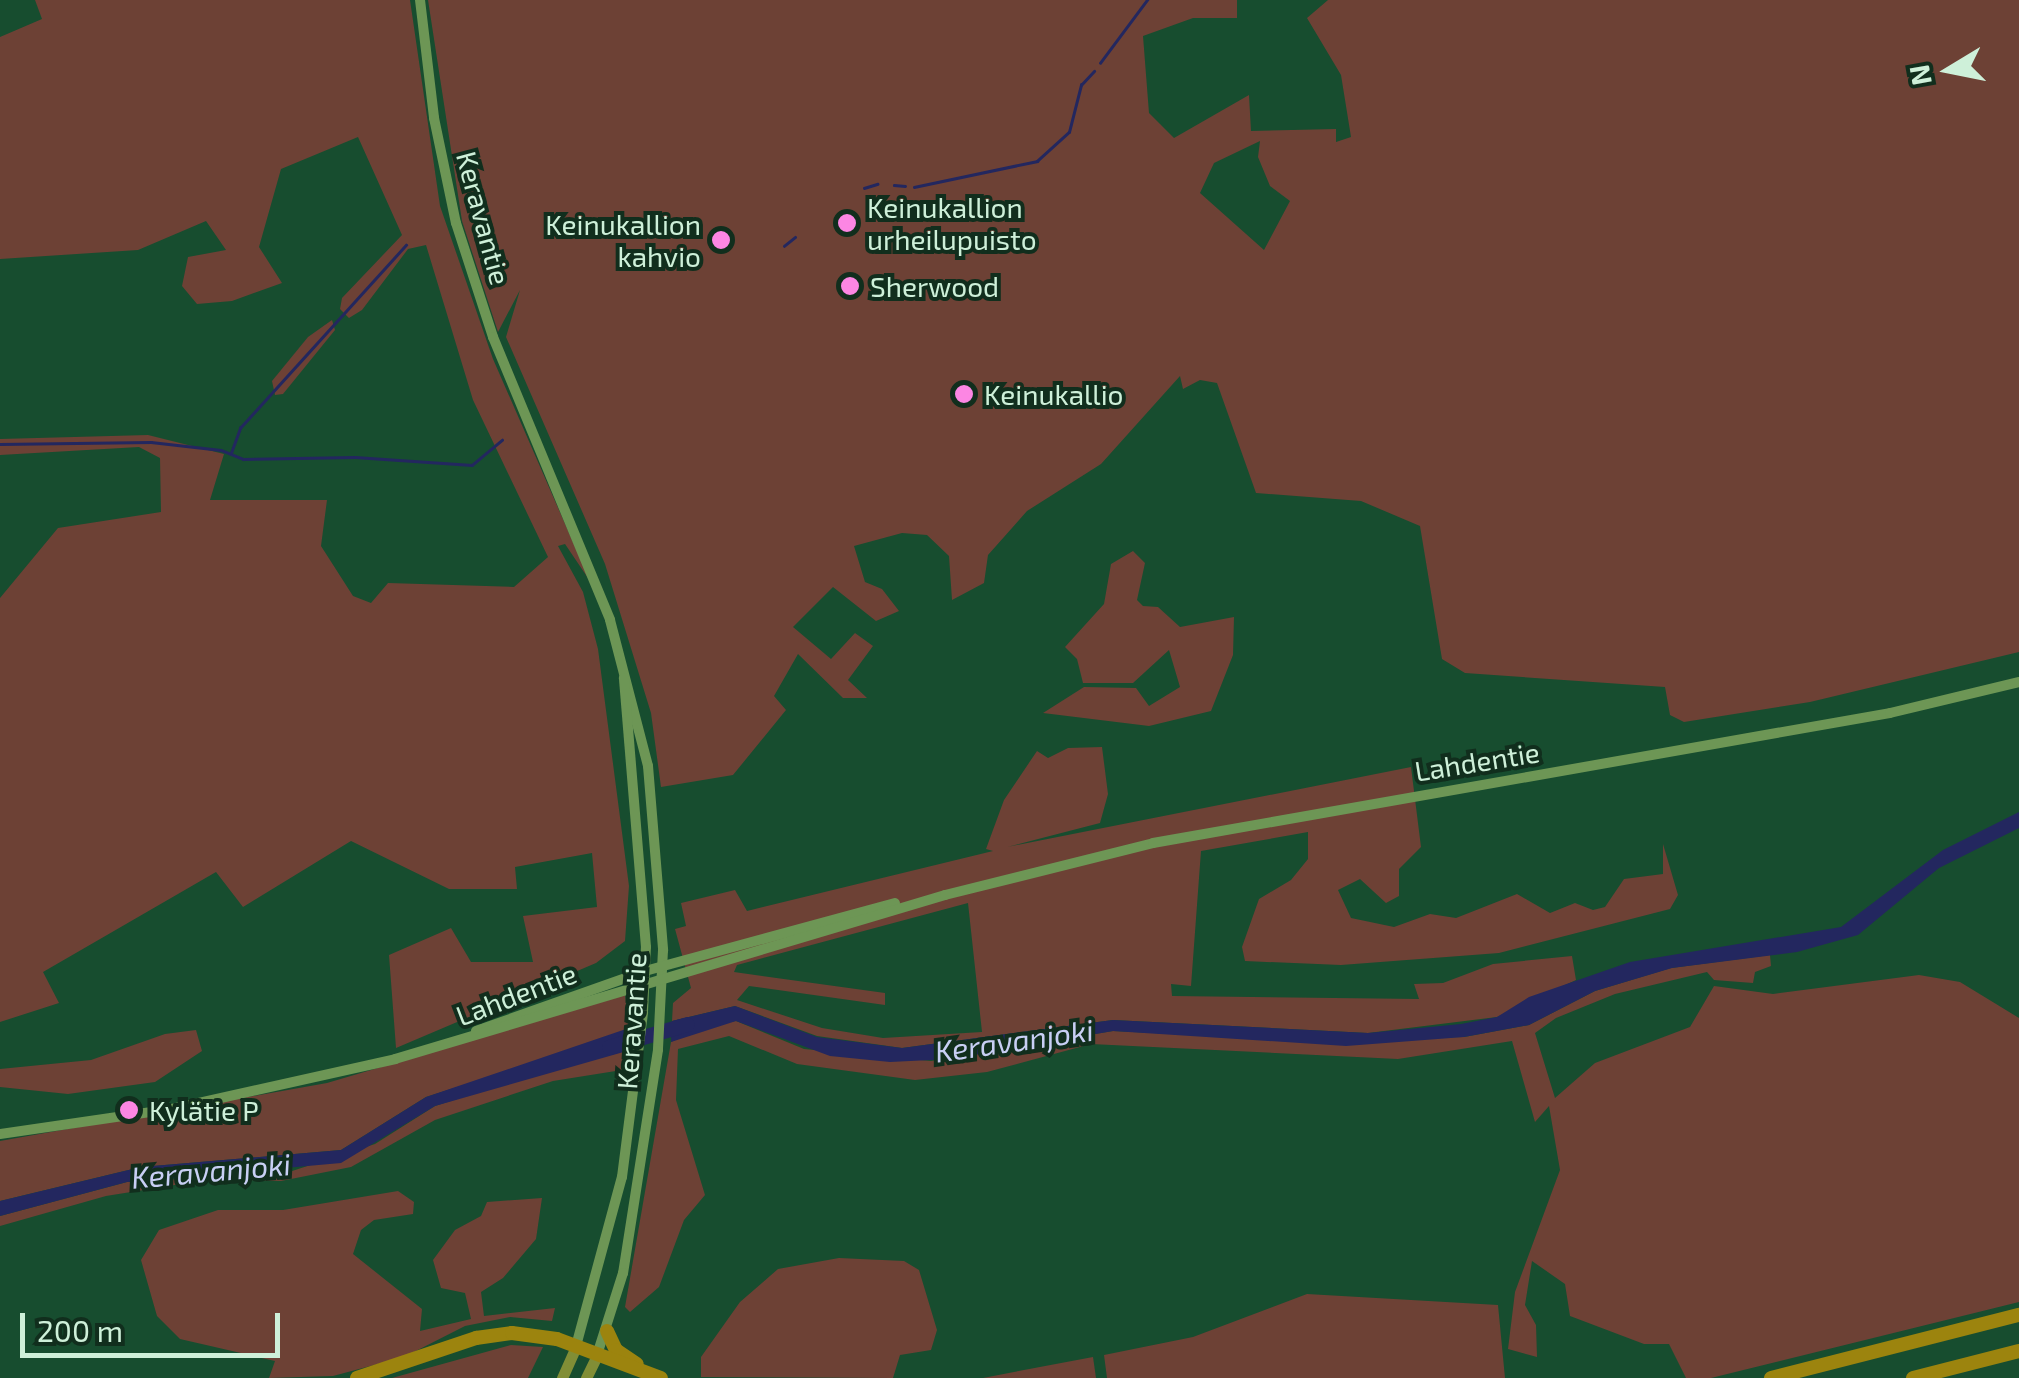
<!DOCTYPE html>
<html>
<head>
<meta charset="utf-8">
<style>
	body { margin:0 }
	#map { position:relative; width:2019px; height:1378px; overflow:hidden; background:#174d2f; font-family:"Exo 2",sans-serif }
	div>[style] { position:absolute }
	.green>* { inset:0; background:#6d4135 }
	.water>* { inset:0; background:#23275f }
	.stream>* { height:2.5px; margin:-1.25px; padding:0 1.25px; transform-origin:1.25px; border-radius:1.25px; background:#23275f }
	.river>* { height:15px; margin:-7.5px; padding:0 7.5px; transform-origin:7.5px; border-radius:7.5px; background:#23275f }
	.secondary>* { height:10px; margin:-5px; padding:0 5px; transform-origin:5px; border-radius:5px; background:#6d9655 }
	.primary>* { height:11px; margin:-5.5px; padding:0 5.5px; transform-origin:5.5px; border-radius:5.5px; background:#818e36 }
	.motorway>* { height:14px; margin:-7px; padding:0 7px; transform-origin:7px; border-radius:7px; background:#9c840e }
	.dots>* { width:28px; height:28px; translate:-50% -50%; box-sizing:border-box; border:5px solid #112e1d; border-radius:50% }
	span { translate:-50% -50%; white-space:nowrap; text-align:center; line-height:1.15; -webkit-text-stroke:8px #112e1d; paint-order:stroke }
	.poi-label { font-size:28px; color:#cef0d9 }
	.left { translate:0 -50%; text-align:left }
	.right { translate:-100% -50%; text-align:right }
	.street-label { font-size:28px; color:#cef0d9 }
	.water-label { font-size:30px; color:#c8cff4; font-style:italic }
	.north { position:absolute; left:1899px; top:20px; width:100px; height:100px; -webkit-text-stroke:8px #112e1d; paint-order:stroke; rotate:260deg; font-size:28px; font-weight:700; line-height:40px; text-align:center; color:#cef0d9 }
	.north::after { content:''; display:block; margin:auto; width:35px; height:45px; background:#cef0d9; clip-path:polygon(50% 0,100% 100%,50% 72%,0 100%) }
	.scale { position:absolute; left:20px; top:1313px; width:260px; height:45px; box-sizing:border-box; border:5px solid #cef0d9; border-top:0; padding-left:12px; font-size:30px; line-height:35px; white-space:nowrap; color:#cef0d9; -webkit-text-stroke:8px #112e1d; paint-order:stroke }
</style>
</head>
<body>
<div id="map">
	<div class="green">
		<div style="clip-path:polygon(35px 0,410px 0,440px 206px,493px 359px,590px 581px,565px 544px,558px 546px,583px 592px,598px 649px,629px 886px,625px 941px,596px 963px,396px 1048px,389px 955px,451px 928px,471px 962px,533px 962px,523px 916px,597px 907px,592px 853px,515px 867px,517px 889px,449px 889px,351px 841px,243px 907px,216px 872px,43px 972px,59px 1003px,0 1022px,0 598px,58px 528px,161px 512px,160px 458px,139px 447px,0 455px,0 439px,148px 435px,224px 454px,210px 500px,327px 500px,321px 546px,353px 596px,371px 603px,388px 583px,514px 587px,548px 557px,473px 400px,426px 245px,408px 249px,362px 310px,349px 318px,340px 309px,342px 298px,402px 235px,358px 137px,281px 169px,259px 247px,282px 283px,232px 301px,197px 304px,182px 286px,188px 257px,226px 250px,206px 221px,138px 250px,0 259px,0 37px,42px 19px)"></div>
		<div style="clip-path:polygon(evenodd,428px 0,1237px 0,1237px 18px,1193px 18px,1143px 36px,1149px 113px,1174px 138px,1249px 95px,1251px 131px,1336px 129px,1336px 142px,1351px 137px,1341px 75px,1307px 18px,1328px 0,2019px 0,2019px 652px,1810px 702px,1684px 722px,1670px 715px,1665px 687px,1465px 673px,1442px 659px,1420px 526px,1361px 501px,1256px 493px,1217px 383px,1200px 380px,1183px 389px,1180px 376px,1101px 464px,1027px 511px,988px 555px,984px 583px,952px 600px,949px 556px,927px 535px,902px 533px,854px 546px,865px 582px,882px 589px,899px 611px,876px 621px,833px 587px,793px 627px,831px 659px,855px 633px,873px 646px,848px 680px,867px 698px,843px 698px,798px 654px,774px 696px,786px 710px,733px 775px,661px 787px,651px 713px,605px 564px,506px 337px,520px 290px,498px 332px,462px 221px,428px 0,1260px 141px,1258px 157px,1270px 186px,1290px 201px,1264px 250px,1200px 193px,1214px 163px,1260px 141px)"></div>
		<div style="clip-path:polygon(332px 320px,335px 330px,283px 394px,275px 395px,272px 381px,308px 337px)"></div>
		<div style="clip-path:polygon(1133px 551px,1145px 563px,1137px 600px,1143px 606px,1158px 607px,1180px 627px,1234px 617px,1233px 655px,1211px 711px,1149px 726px,1043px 713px,1084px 687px,1136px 688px,1149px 706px,1180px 687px,1169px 650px,1133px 683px,1083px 683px,1077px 659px,1065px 647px,1104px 604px,1111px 564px)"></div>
		<div style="clip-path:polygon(evenodd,1102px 747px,1108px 794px,1100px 823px,1007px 847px,1411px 767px,1421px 847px,1399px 869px,1399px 896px,1386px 903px,1360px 879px,1338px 890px,1351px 918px,1394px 927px,1430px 914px,1456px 918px,1517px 894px,1550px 913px,1575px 903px,1593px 910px,1605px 907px,1624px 879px,1663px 874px,1663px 844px,1678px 895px,1670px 909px,1499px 953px,1341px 965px,1245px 961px,1242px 947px,1259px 899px,1291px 880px,1308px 859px,1308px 832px,1201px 851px,1191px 986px,1171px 984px,1172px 996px,1419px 999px,1414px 984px,1443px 983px,1493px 964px,1572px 956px,1576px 980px,1497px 1017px,1368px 1033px,1113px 1020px,902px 1048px,817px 1036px,735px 1006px,672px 1021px,673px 1003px,691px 988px,675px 929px,686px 926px,681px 903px,735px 890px,747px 911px,993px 851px,986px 849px,1004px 800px,1037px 751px,1048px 758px,1068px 748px,1102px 747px,968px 903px,982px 1032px,883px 1038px,822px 1028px,737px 1000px,749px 986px,885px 1005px,885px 993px,734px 972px,737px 965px,968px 903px)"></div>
		<div style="clip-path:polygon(1770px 955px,1771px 966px,1755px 972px,1753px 983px,1714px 980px,1707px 972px,1615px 994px,1556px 1018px,1535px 1033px,1555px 1098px,1595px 1063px,1690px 1027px,1714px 986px,1773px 994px,1919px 975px,1960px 982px,2019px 1018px,2019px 1302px,1711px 1378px,1686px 1378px,1669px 1344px,1644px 1344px,1570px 1316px,1565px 1284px,1532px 1261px,1525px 1305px,1536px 1325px,1537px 1357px,1508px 1349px,1515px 1292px,1560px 1170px,1549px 1106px,1535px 1122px,1512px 1041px,1398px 1059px,1091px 1044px,987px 1072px,915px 1080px,797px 1064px,729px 1036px,678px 1049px,676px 1100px,705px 1195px,684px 1220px,659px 1287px,630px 1312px,625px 1307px,671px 1042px,707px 1026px,736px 1021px,804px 1049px,931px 1061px,1113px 1031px,1292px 1040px,1464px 1037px,1529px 1025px,1595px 991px,1671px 968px)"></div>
		<div style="clip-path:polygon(625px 995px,629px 1028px,614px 1037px,426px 1097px,341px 1150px,141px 1167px,0 1201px,0 1141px,327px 1083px)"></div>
		<div style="clip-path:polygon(196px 1030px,202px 1051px,155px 1082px,68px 1094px,0 1087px,0 1069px,91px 1060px,165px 1034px)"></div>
		<div style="clip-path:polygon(607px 1051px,627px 1051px,622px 1070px,553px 1081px,435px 1120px,351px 1167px,281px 1181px,212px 1179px,106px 1196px,0 1226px,0 1216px,127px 1182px,286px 1173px,375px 1144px,435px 1106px)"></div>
		<div style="clip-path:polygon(398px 1191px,414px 1202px,413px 1214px,374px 1220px,361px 1230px,353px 1254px,422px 1309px,420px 1331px,471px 1319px,465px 1293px,441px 1288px,433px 1260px,455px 1230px,481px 1216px,487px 1202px,542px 1198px,536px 1239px,503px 1278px,481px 1292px,484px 1316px,555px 1308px,552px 1321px,510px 1317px,465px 1326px,404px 1357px,333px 1376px,269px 1378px,275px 1361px,180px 1339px,157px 1316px,141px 1260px,159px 1230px,218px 1210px,283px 1210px)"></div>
		<div style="clip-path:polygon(839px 1258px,904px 1261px,919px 1270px,937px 1330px,931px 1350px,900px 1355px,893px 1378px,701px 1377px,701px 1357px,740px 1302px,778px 1269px)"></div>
		<div style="clip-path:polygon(1307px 1294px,1498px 1305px,1505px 1378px,1107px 1378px,1104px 1355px,1193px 1337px)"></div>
		<div style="clip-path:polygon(511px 1345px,543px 1347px,528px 1378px,392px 1378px)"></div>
		<div style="clip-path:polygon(1093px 1357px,1096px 1378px,983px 1378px,1014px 1372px)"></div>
	</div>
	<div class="water">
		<div style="clip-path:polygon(2019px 812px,2019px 828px,1939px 868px,1858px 935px,1797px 952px,1672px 968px,1595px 991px,1529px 1025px,1464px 1037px,1346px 1046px,1113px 1031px,951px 1059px,890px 1062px,830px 1056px,736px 1021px,671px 1042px,672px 1021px,735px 1006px,817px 1037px,902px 1048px,1113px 1020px,1368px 1033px,1461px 1024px,1497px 1017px,1529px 997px,1630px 962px,1841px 927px,1943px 850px)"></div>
		<div style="clip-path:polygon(629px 1028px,627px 1051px,435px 1106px,341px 1163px,127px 1182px,0 1216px,0 1201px,141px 1167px,341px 1150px,426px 1097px)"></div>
	</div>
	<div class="stream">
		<div style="left:1100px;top:63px;width:79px;rotate:-53.3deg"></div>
		<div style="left:894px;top:185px;width:11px;rotate:5deg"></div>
		<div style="left:914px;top:187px;width:126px;rotate:-11.9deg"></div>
		<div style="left:1037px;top:161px;width:43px;rotate:-42.2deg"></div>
		<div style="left:1069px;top:132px;width:49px;rotate:-75.7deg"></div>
		<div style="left:1081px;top:85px;width:19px;rotate:-47deg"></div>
		<div style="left:864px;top:188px;width:14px;rotate:-17deg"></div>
		<div style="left:784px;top:246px;width:14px;rotate:-39deg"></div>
		<div style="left:0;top:444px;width:151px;rotate:-0.8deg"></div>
		<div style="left:151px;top:442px;width:70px;rotate:6.5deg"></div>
		<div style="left:221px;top:450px;width:24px;rotate:22deg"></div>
		<div style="left:243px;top:459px;width:112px;rotate:-1deg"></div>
		<div style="left:355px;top:457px;width:117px;rotate:3.9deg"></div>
		<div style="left:472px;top:465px;width:39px;rotate:-40deg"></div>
		<div style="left:231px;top:453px;width:27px;rotate:-70deg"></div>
		<div style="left:240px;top:428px;width:247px;rotate:-47.8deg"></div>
	</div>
	<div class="river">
		<div style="left:609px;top:1047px;width:81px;rotate:-16.4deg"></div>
	</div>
	<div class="secondary">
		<div style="left:420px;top:0;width:119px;rotate:83.2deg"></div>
		<div style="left:434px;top:118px;width:107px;rotate:78.2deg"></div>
		<div style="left:456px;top:223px;width:120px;rotate:72deg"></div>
		<div style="left:493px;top:337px;width:306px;rotate:67.5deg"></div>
		<div style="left:610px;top:620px;width:151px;rotate:75.4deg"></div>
		<div style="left:648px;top:766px;width:185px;rotate:85.3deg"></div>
		<div style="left:663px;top:950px;width:100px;rotate:92.9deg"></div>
		<div style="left:658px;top:1050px;width:226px;rotate:98.9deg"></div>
		<div style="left:623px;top:1273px;width:86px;rotate:107.6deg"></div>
		<div style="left:476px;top:1031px;width:179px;rotate:-19.5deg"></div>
		<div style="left:645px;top:971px;width:259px;rotate:-15.2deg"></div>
		<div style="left:0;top:1134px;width:174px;rotate:-8.3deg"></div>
		<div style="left:172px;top:1109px;width:229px;rotate:-12.6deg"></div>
		<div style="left:395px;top:1059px;width:574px;rotate:-16.6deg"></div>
		<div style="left:945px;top:895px;width:214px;rotate:-14deg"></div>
		<div style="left:1153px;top:843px;width:748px;rotate:-10deg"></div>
		<div style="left:1890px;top:713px;width:133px;rotate:-13.5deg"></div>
		<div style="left:576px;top:1346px;width:175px;rotate:-74.8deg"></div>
		<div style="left:622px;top:1177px;width:166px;rotate:-82.7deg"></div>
		<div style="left:643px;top:1012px;width:65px;rotate:-87.4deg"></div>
		<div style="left:646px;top:947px;width:270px;rotate:-94.7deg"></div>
	</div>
	<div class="primary">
		<div style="left:562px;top:1378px;width:35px;rotate:-66deg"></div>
		<div style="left:586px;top:1378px;width:25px;rotate:-64deg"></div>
	</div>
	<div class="motorway">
		<div style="left:607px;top:1331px;width:21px;rotate:65deg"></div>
		<div style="left:616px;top:1350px;width:25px;rotate:34deg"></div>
		<div style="left:357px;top:1378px;width:126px;rotate:-18.6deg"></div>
		<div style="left:476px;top:1338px;width:36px;rotate:-8deg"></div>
		<div style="left:512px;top:1333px;width:45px;rotate:7.6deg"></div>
		<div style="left:557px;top:1339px;width:111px;rotate:20.6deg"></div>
		<div style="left:1771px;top:1378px;width:256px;rotate:-14.3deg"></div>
		<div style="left:1913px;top:1378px;width:109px;rotate:-14.3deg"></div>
	</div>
	<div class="dots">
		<div style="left:847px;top:223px;background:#fc86e3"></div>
		<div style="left:721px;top:240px;background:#fc86e3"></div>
		<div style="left:850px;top:286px;background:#fc86e3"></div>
		<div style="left:964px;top:394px;background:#fc86e3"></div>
		<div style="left:129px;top:1110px;background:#fc86e3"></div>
	</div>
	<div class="poi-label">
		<span class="left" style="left:867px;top:223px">Keinukallion<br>urheilupuisto</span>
		<span class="right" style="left:701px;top:240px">Keinukallion<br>kahvio</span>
		<span class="left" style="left:870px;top:286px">Sherwood</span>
		<span class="left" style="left:984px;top:394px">Keinukallio</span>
		<span class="left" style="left:149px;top:1110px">Kylätie P</span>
	</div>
	<div class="street-label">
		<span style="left:484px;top:218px;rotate:75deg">Keravantie</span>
		<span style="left:1477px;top:761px;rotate:-9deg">Lahdentie</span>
		<span style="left:516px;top:994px;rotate:-21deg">Lahdentie</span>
		<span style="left:631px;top:1021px;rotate:-86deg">Keravantie</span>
	</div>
	<div class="water-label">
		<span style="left:1014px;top:1040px;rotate:-8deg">Keravanjoki</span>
		<span style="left:211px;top:1170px;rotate:-5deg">Keravanjoki</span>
	</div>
	<div class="north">N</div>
	<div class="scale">200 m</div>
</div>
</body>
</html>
